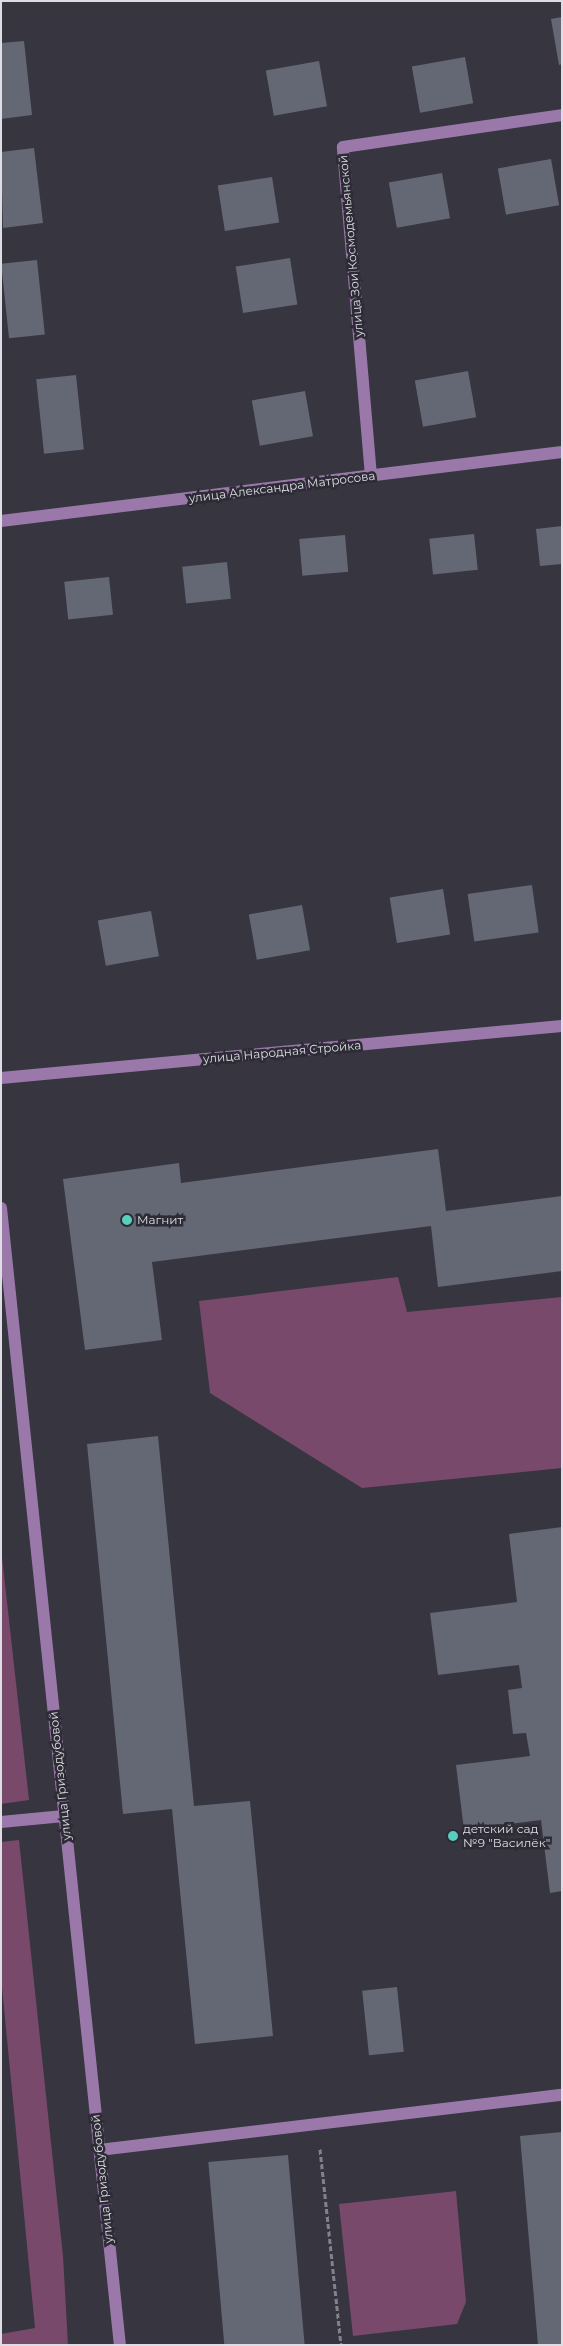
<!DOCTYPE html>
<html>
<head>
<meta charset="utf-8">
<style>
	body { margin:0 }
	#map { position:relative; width:563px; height:2346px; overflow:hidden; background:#373540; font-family:Montserrat,sans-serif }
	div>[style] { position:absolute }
	.green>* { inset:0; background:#78496b }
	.building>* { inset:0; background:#646874; transform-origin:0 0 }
	.path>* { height:3px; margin-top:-1.5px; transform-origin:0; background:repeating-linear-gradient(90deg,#83828b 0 5px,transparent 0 7.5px) }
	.minor>* { height:12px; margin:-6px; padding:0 6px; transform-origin:6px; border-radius:6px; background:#9a79aa }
	.dots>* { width:14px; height:14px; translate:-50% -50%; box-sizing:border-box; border:2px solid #2d2b35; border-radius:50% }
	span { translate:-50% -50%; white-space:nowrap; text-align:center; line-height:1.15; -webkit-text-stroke:5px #2d2b35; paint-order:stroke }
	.street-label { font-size:12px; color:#dedde4 }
	.poi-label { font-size:12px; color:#dedde4 }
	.left { translate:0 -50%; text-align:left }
	.frame { position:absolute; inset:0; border:2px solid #dedde4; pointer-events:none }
</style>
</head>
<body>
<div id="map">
	<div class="green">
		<div style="clip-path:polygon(398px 1277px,407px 1312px,562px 1297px,562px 1468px,362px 1488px,210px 1393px,199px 1301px)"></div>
		<div style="clip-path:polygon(1px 1548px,29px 1800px,1px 1804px)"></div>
		<div style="clip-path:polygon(19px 1840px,63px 2256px,68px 2345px,1px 2345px,1px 2334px,35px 2328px,1px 1977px,1px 1842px)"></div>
		<div style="clip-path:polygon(456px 2191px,466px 2302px,457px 2324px,353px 2336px,339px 2204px)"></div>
	</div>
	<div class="building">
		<div style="clip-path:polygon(562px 17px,562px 64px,559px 65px,551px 19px)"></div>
		<div style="clip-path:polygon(24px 41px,32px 115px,1px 119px,1px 43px)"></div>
		<div style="left:465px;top:57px;width:47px;height:54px;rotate:80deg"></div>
		<div style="left:319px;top:61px;width:46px;height:54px;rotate:80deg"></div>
		<div style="clip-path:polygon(34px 148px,43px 223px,3px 228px,1px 152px)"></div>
		<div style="left:551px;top:159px;width:47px;height:54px;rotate:80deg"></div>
		<div style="left:442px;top:173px;width:46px;height:54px;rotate:80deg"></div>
		<div style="left:272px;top:177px;width:46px;height:55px;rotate:81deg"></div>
		<div style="left:290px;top:258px;width:47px;height:55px;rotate:81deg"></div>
		<div style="left:37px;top:260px;width:75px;height:36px;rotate:84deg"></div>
		<div style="left:468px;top:371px;width:47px;height:54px;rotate:80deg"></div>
		<div style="left:76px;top:375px;width:75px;height:40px;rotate:84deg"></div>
		<div style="left:305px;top:391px;width:46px;height:54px;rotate:80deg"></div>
		<div style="clip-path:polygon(562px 526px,562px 564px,540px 566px,536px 529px)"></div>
		<div style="left:474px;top:534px;width:36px;height:45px;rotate:84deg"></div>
		<div style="left:345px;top:535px;width:37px;height:46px;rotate:85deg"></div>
		<div style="left:227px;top:562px;width:37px;height:45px;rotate:84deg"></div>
		<div style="left:109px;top:577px;width:38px;height:45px;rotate:84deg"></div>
		<div style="left:532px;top:885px;width:48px;height:65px;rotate:82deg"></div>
		<div style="left:443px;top:889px;width:46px;height:54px;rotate:81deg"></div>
		<div style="left:302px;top:905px;width:46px;height:54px;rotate:80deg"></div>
		<div style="left:151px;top:911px;width:46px;height:54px;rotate:80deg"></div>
		<div style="clip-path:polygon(438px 1149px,446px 1211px,562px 1196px,562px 1271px,438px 1287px,431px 1226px,152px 1262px,162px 1340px,85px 1350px,63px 1179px,179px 1163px,181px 1183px)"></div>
		<div style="clip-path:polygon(158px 1436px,194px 1806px,250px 1801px,273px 2036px,195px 2044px,172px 1809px,123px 1814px,87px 1444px)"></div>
		<div style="clip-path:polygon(562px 1527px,562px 1891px,550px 1893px,541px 1820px,464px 1830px,456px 1765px,530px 1756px,526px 1733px,513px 1734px,508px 1690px,522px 1688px,519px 1665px,438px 1675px,430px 1613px,517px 1602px,509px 1534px)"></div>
		<div style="left:397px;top:1987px;width:65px;height:35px;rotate:84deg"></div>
		<div style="clip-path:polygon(562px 2132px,562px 2345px,538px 2345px,520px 2136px)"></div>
		<div style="left:288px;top:2155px;width:191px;height:80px;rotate:85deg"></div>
	</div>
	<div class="path">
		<div style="left:320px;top:2149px;width:197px;rotate:83.9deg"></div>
	</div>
	<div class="minor">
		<div style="left:371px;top:476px;width:330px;rotate:-94.9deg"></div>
		<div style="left:343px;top:147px;width:221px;rotate:-8.3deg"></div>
		<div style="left:1px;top:521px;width:565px;rotate:-7.01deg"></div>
		<div style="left:1px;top:1078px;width:563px;rotate:-5.3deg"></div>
		<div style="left:1px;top:1208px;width:1143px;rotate:84.03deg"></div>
		<div style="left:1px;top:1822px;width:63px;rotate:-5.4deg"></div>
		<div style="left:99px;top:2150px;width:466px;rotate:-6.8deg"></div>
	</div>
	<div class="dots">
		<div style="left:127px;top:1220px;background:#5acebd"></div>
		<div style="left:453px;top:1836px;background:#5acebd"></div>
	</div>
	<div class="street-label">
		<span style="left:351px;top:246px;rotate:-95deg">улица Зои Космодемьянской</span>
		<span style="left:282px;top:487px;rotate:-7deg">улица Александра Матросова</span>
		<span style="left:282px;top:1052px;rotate:-5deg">улица Народная Стройка</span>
		<span style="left:60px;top:1776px;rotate:-96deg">улица Гризодубовой</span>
		<span style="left:102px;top:2179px;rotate:-96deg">улица Гризодубовой</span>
	</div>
	<div class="poi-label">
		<span class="left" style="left:137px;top:1220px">Магнит</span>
		<span class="left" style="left:463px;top:1836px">детский сад<br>№9 "Василёк"</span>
	</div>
	<div class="frame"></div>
</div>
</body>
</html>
